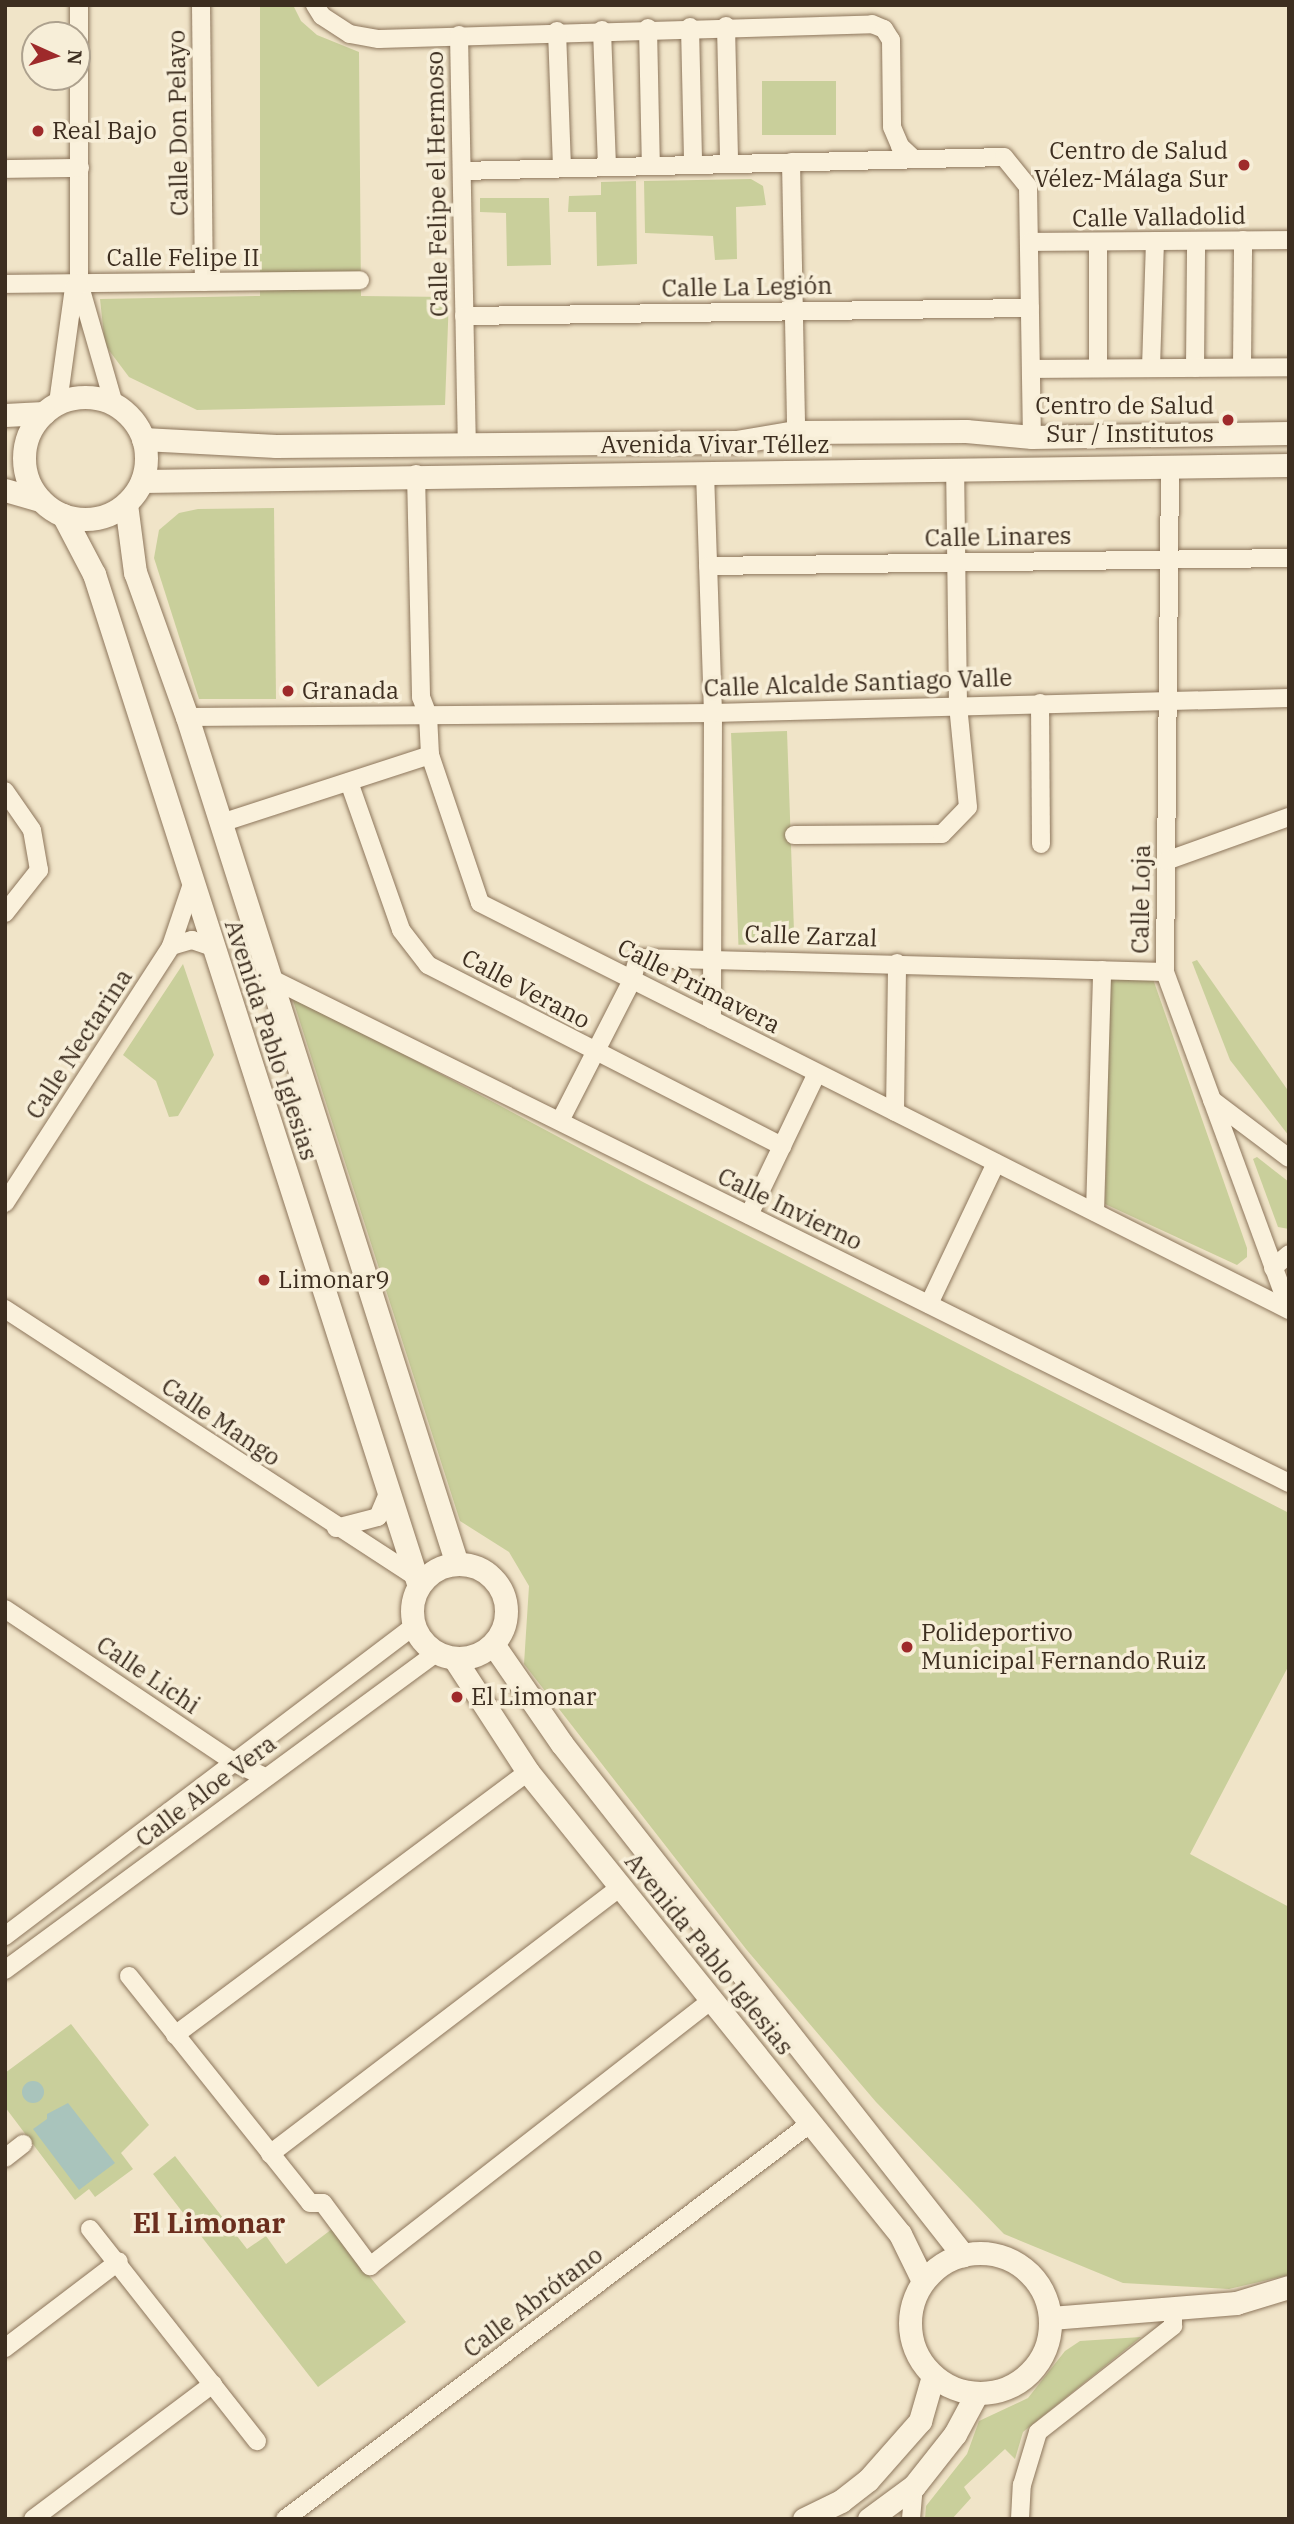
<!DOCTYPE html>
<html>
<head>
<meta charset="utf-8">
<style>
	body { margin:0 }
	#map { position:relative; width:1294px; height:2524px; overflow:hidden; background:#f0e4c8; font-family:"IBM Plex Serif",serif }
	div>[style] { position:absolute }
	.green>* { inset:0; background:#c9cf9b; transform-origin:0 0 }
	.water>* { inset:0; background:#a9c4bc }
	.round { border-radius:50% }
	.roads { filter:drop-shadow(0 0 2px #8d765c) drop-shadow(0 0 2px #8d765c) }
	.minor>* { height:18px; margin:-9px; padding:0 9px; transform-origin:9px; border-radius:9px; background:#faf1dc }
	.tertiary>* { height:23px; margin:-11.5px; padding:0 11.5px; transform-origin:11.5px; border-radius:11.5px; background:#faf1dc }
	.tertiary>.ring { margin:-11.5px; padding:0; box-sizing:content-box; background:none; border:23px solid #faf1dc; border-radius:50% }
	.dots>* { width:19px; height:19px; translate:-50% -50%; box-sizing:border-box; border:4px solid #f7eed8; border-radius:50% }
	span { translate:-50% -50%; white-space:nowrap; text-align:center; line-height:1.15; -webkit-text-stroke:7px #f7eed8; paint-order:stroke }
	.street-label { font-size:24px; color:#3d2e20 }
	.poi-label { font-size:24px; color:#3d2e20 }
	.left { translate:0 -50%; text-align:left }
	.right { translate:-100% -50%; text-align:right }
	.quarter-label { font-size:28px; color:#6b2e1e; font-weight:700 }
	.frame { position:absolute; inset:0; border:7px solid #3d2e20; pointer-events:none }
	.north { position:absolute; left:21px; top:21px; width:70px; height:70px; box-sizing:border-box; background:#f7eed8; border:2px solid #ada18e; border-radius:50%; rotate:94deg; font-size:19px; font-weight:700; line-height:28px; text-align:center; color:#3d2e20 }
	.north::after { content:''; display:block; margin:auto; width:24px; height:32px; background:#9e2a2b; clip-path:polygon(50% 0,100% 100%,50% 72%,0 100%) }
</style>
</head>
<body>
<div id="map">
	<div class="green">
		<div style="clip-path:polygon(260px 5px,293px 5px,301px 21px,317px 35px,359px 52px,361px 296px,449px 297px,445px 405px,197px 410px,129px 377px,105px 345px,100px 299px,260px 296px)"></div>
		<div style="left:836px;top:81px;width:54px;height:74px;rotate:90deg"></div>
		<div style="clip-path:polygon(751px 179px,763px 186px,766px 205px,736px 207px,737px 259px,715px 260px,713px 236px,645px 233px,644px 181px)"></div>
		<div style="clip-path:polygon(636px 181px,637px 264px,597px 266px,596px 212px,568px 212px,569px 196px,601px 195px,601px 182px)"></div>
		<div style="clip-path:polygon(480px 198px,549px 198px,551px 265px,507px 266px,506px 213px,480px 212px)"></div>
		<div style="clip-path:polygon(274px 508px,276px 699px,199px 699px,154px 558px,159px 530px,179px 513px,198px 509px)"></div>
		<div style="left:787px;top:731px;width:212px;height:56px;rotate:88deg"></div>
		<div style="clip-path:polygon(1197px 960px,1289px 1092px,1289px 1136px,1230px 1060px,1192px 962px)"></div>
		<div style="clip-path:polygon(183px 964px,214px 1055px,178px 1116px,169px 1117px,156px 1081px,123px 1055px)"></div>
		<div style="clip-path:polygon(1110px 978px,1153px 979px,1247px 1248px,1247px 1257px,1237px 1265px,1105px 1204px)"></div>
		<div style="clip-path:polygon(291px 994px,643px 1182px,1289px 1513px,1289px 1665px,1190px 1854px,1289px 1907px,1289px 2275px,1229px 2289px,1123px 2283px,1004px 2234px,876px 2102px,746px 1949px,524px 1664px,529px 1586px,509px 1552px,460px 1521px)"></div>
		<div style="clip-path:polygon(1257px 1157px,1289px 1182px,1289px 1229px,1278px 1227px,1253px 1159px)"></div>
		<div style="clip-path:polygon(71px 2024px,149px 2125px,121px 2153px,133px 2169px,95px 2197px,89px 2189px,75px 2200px,5px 2107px,5px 2073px)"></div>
		<div style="clip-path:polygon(175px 2156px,247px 2249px,266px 2236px,286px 2264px,332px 2229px,406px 2322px,318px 2387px,153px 2174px)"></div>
		<div style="clip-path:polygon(1141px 2337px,1023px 2432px,1015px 2459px,1005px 2449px,964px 2487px,971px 2498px,952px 2519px,925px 2519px,926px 2506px,967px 2454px,979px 2421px,1028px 2398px,1065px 2351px,1080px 2341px)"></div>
	</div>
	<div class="water">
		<div class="round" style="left:22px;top:2081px;width:22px;height:22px"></div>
		<div style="clip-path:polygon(68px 2103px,115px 2163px,79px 2190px,33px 2129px,47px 2119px,47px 2114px)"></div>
	</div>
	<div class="roads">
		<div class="minor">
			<div style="left:79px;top:5px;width:278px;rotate:90deg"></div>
			<div style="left:79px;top:283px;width:126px;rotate:73.9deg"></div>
			<div style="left:201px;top:5px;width:277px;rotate:89.4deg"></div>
			<div style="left:315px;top:5px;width:13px;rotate:58deg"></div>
			<div style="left:322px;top:16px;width:33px;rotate:33deg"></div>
			<div style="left:350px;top:34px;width:29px;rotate:10deg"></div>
			<div style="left:379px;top:39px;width:493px;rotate:-1.7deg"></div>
			<div style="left:872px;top:24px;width:13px;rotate:23deg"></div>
			<div style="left:884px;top:29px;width:13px;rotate:58deg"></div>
			<div style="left:891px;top:40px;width:87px;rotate:89.3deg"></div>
			<div style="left:892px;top:127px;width:21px;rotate:67deg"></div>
			<div style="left:900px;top:146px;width:19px;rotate:43deg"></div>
			<div style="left:726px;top:26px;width:137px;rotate:88.7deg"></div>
			<div style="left:690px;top:27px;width:137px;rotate:88.7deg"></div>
			<div style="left:648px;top:28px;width:138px;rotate:88.8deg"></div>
			<div style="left:602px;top:30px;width:137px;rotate:87.9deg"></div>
			<div style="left:557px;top:31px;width:137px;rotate:87.9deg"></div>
			<div style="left:459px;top:35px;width:409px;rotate:88.9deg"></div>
			<div style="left:791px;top:162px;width:270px;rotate:88.9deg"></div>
			<div style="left:5px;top:169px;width:75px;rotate:-0.8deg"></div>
			<div style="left:462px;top:171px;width:542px;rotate:-1.48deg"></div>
			<div style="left:1004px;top:157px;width:38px;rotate:51deg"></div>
			<div style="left:1028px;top:187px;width:250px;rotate:89.1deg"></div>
			<div style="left:1029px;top:242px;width:260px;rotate:-0.4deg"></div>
			<div style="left:5px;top:284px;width:355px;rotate:-0.6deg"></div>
			<div style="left:464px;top:316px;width:566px;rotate:-0.81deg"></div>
			<div style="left:1242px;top:367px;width:127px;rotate:-89.5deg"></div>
			<div style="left:1098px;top:368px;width:126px;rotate:-90deg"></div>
			<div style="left:1151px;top:368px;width:127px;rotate:-88.2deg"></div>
			<div style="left:1195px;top:368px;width:127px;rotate:-89.5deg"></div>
			<div style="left:1031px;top:369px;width:258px;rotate:-0.4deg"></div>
			<div style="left:58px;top:403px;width:116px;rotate:-82.1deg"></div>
			<div style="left:74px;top:288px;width:7px;rotate:-45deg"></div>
			<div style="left:1170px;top:468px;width:504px;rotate:90.57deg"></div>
			<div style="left:1165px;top:972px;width:359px;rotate:69.8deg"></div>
			<div style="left:705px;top:472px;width:241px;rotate:88.1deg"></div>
			<div style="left:713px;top:713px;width:307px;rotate:90.2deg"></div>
			<div style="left:416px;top:474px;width:223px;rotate:88.7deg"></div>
			<div style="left:421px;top:697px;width:19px;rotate:69deg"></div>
			<div style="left:428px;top:715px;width:40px;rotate:87.1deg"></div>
			<div style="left:430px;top:755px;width:156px;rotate:71.3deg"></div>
			<div style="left:480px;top:903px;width:906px;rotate:26.71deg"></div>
			<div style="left:708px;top:566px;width:581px;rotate:-0.79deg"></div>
			<div style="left:1040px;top:703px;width:141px;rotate:89.6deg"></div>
			<div style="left:187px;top:717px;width:526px;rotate:-0.44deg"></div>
			<div style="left:713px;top:713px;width:576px;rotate:-1.49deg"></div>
			<div style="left:349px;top:782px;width:157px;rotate:70.6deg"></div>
			<div style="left:401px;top:930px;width:44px;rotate:52.4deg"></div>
			<div style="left:428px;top:965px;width:398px;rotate:27.1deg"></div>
			<div style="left:5px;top:791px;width:47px;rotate:55.3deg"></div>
			<div style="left:32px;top:830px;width:41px;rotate:80.1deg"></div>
			<div style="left:39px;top:870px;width:55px;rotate:128.3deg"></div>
			<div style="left:221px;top:823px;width:220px;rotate:-18deg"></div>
			<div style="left:794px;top:835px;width:148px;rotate:-0.4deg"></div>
			<div style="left:942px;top:834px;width:37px;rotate:-46deg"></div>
			<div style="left:968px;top:807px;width:102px;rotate:-95.6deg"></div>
			<div style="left:958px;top:705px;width:235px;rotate:-90.7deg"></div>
			<div style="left:1166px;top:861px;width:131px;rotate:-19.7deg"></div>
			<div style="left:171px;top:946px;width:22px;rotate:-16deg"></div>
			<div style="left:192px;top:940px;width:24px;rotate:19deg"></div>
			<div style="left:270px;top:978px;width:1137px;rotate:26.36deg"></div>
			<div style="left:1212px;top:1100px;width:96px;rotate:37deg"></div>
			<div style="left:895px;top:1112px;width:149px;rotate:-89.2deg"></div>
			<div style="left:560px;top:1121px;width:158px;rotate:-62.9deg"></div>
			<div style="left:632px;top:980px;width:23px;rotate:-75deg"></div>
			<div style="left:638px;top:958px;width:527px;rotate:1.52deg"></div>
			<div style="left:5px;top:1203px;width:306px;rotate:-57.1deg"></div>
			<div style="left:171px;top:946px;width:69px;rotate:-71.3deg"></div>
			<div style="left:1095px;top:1212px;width:242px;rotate:-88.3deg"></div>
			<div style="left:749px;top:1215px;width:157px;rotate:-64.4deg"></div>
			<div style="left:1273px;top:1268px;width:21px;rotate:-41deg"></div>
			<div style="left:929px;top:1304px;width:156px;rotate:-64.6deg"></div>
			<div style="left:5px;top:1309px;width:486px;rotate:33.1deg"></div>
			<div style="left:336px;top:1528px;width:43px;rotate:-14.7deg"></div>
			<div style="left:378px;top:1517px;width:25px;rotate:-67deg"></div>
			<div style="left:5px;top:1609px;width:277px;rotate:33.8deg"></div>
			<div style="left:235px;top:1763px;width:33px;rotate:25deg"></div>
			<div style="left:5px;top:1936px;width:513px;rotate:-37.16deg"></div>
			<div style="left:5px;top:1970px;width:535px;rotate:-36.33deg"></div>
			<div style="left:129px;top:1976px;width:290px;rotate:51.4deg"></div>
			<div style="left:310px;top:2203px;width:13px"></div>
			<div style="left:323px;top:2203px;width:79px;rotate:53.3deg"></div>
			<div style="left:370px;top:2266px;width:433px;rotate:-37.9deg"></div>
			<div style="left:175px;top:2035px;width:440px;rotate:-36.7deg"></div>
			<div style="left:270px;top:2154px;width:441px;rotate:-37.3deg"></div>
			<div style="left:5px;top:2158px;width:23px;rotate:-38deg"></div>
			<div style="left:90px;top:2229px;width:270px;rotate:51.8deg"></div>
			<div style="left:5px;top:2348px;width:143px;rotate:-37.3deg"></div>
			<div style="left:33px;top:2519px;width:225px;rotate:-36.9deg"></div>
			<div style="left:285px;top:2519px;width:658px;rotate:-36.97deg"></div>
			<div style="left:911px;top:2519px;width:33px;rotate:-85deg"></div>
			<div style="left:1020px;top:2519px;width:34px;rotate:-87deg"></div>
			<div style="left:1022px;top:2485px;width:55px;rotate:-73.2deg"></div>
			<div style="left:1038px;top:2432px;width:172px;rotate:-38.1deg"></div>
			<div style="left:1173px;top:2326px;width:18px;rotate:-90deg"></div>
		</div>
		<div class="tertiary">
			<div class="ring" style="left:24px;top:397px;width:99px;height:99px"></div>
			<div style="left:5px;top:415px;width:39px;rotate:-3deg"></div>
			<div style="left:143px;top:439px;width:133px;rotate:3deg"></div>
			<div style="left:276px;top:446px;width:460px;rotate:-0.5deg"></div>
			<div style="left:736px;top:442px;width:61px;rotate:-9.5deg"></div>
			<div style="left:796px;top:432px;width:170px;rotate:-0.3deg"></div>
			<div style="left:966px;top:431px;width:66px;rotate:5.2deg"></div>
			<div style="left:1032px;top:437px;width:257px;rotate:-0.9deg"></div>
			<div style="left:142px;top:481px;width:1147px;rotate:-0.8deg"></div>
			<div style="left:5px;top:490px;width:37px;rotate:16deg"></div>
			<div style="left:126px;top:504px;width:69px;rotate:82.5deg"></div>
			<div style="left:135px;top:572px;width:154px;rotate:70.3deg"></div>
			<div style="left:187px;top:717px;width:889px;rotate:72.32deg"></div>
			<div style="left:63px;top:515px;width:67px;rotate:62.3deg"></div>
			<div style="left:94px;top:574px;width:1063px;rotate:72.2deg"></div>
			<div class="ring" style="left:412px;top:1564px;width:71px;height:71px"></div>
			<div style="left:493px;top:1644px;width:121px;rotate:55.4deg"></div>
			<div style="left:562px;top:1744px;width:650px;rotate:51.88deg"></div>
			<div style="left:454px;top:1658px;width:136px;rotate:57deg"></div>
			<div style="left:528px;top:1772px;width:593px;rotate:51.16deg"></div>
			<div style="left:900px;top:2234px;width:52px;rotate:63.9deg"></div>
			<div class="ring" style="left:910px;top:2253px;width:117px;height:117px"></div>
			<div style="left:1051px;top:2318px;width:186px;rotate:-4.6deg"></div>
			<div style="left:1236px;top:2303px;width:55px;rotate:-16.8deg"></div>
			<div style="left:804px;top:2519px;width:41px;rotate:-25.9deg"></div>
			<div style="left:841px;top:2501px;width:34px;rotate:-38deg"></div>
			<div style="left:868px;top:2480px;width:79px;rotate:-48.6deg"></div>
			<div style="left:920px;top:2421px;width:47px;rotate:-73.9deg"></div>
			<div style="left:869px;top:2519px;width:56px;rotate:-36.3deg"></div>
			<div style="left:914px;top:2486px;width:66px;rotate:-51.7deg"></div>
			<div style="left:955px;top:2434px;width:44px;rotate:-61.7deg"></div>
		</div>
	</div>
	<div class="dots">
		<div style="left:38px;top:131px;background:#9e2a2b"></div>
		<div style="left:1244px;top:165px;background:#9e2a2b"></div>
		<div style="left:1228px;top:420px;background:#9e2a2b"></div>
		<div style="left:288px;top:691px;background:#9e2a2b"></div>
		<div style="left:264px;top:1280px;background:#9e2a2b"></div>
		<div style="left:907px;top:1647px;background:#9e2a2b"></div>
		<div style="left:457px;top:1697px;background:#9e2a2b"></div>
	</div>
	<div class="street-label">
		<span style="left:178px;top:123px;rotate:-91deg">Calle Don Pelayo</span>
		<span style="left:437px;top:184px;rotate:-91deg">Calle Felipe el Hermoso</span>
		<span style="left:1159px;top:217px;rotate:-1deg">Calle Valladolid</span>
		<span style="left:183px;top:258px">Calle Felipe II</span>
		<span style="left:747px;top:287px;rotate:-1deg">Calle La Legión</span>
		<span style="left:715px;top:445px">Avenida Vivar Téllez</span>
		<span style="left:998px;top:537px;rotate:-1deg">Calle Linares</span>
		<span style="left:858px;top:683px;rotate:-2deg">Calle Alcalde Santiago Valle</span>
		<span style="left:1141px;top:899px;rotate:-89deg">Calle Loja</span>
		<span style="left:811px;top:936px;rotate:2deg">Calle Zarzal</span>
		<span style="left:699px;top:986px;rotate:27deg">Calle Primavera</span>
		<span style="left:526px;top:989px;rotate:28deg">Calle Verano</span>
		<span style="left:271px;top:1040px;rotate:72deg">Avenida Pablo Iglesias</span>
		<span style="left:79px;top:1044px;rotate:-57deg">Calle Nectarina</span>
		<span style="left:790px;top:1209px;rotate:26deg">Calle Invierno</span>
		<span style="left:221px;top:1422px;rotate:34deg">Calle Mango</span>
		<span style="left:148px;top:1675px;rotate:34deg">Calle Lichi</span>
		<span style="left:206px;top:1791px;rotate:-37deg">Calle Aloe Vera</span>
		<span style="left:709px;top:1954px;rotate:51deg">Avenida Pablo Iglesias</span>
		<span style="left:533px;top:2302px;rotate:-37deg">Calle Abrótano</span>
	</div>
	<div class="poi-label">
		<span class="left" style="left:52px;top:131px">Real Bajo</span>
		<span class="right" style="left:1228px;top:165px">Centro de Salud<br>Vélez-Málaga Sur</span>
		<span class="right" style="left:1214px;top:420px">Centro de Salud<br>Sur / Institutos</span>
		<span class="left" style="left:302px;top:691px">Granada</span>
		<span class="left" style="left:278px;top:1280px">Limonar9</span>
		<span class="left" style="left:921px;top:1647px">Polideportivo<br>Municipal Fernando Ruiz</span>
		<span class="left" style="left:471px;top:1697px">El Limonar</span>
	</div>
	<div class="quarter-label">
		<span style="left:209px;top:2223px">El Limonar</span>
	</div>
	<div class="frame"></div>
	<div class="north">N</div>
</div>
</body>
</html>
